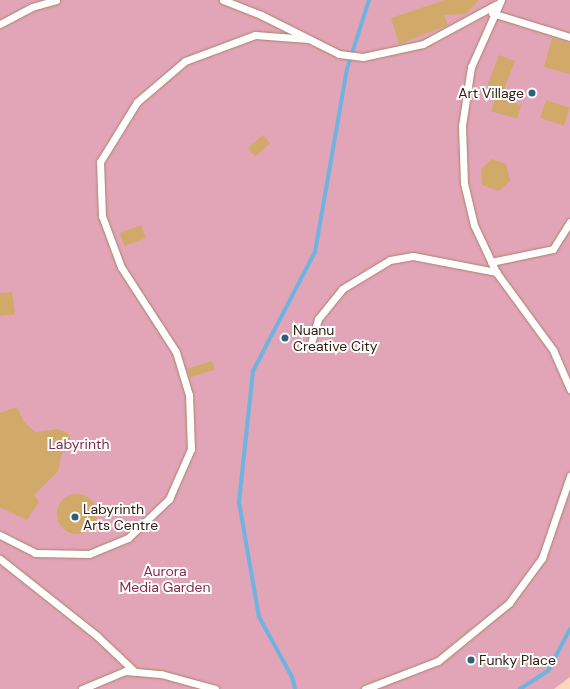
<!DOCTYPE html>
<html>
<head>
<meta charset="utf-8">
<style>
	body { margin:0 }
	#map { position:relative; width:570px; height:689px; overflow:hidden; background:#f9d6bc; font-family:"DM Sans",sans-serif }
	div>[style] { position:absolute }
	.green>* { inset:0; background:#e2a4b7 }
	.stream>* { height:4px; margin:-2px; padding:0 2px; transform-origin:2px; border-radius:2px; background:#6fb4e1 }
	.building>* { inset:0; background:#d1aa69; transform-origin:0 0 }
	.round { border-radius:50% }
	.roads { filter:drop-shadow(0 0 1px #ab8364) drop-shadow(0 0 1px #ab8364) }
	.service>* { height:7px; margin:-3.5px; padding:0 3.5px; transform-origin:3.5px; border-radius:3.5px; background:#fff }
	.dots>* { width:11px; height:11px; translate:-50% -50%; box-sizing:border-box; border:2px solid #fefefe; border-radius:50% }
	span { translate:-50% -50%; white-space:nowrap; text-align:center; line-height:1.15; -webkit-text-stroke:4px #fefefe; paint-order:stroke }
	.poi-label { font-size:14px; color:#312114 }
	.right { translate:-100% -50%; text-align:right }
	.left { translate:0 -50%; text-align:left }
	.park-label { font-size:14px; color:#842c4f }
</style>
</head>
<body>
<div id="map">
	<div class="green">
		<div style="clip-path:polygon(0 0,570px 0,570px 677px,554px 689px,0 689px)"></div>
	</div>
	<div class="stream">
		<div style="left:295px;top:689px;width:12px;rotate:-104deg"></div>
		<div style="left:292px;top:677px;width:68px;rotate:-118.8deg"></div>
		<div style="left:259px;top:617px;width:117px;rotate:-99.9deg"></div>
		<div style="left:239px;top:502px;width:132px;rotate:-83.9deg"></div>
		<div style="left:253px;top:371px;width:134px;rotate:-62.5deg"></div>
		<div style="left:315px;top:252px;width:186px;rotate:-80.1deg"></div>
		<div style="left:347px;top:69px;width:72px;rotate:-72.3deg"></div>
		<div style="left:520px;top:689px;width:33px;rotate:-33deg"></div>
		<div style="left:548px;top:671px;width:47px;rotate:-62.4deg"></div>
	</div>
	<div class="building">
		<div style="clip-path:polygon(445px 0,479px 0,466px 14px,444px 15px,448px 25px,399px 44px,391px 18px)"></div>
		<div style="clip-path:polygon(552px 38px,570px 43px,570px 74px,544px 67px)"></div>
		<div style="left:499px;top:55px;width:17px;height:32px;rotate:21deg"></div>
		<div style="left:495px;top:98px;width:27px;height:14px;rotate:15deg"></div>
		<div style="left:546px;top:100px;width:25px;height:19px;rotate:18deg"></div>
		<div style="left:263px;top:135px;width:11px;height:20px;rotate:49deg"></div>
		<div style="clip-path:polygon(492px 159px,506px 164px,510px 181px,499px 191px,482px 185px,481px 169px)"></div>
		<div style="left:141px;top:225px;width:14px;height:23px;rotate:69deg"></div>
		<div style="clip-path:polygon(12px 292px,15px 314px,0 316px,0 293px)"></div>
		<div style="left:212px;top:361px;width:9px;height:26px;rotate:72deg"></div>
		<div style="clip-path:polygon(17px 407px,24px 422px,35px 432px,57px 429px,68px 433px,71px 440px,71px 449px,62px 453px,58px 471px,34px 495px,39px 502px,27px 520px,0 507px,0 413px)"></div>
		<div class="round" style="left:57px;top:494px;width:40px;height:40px"></div>
	</div>
	<div class="roads">
		<div class="service">
			<div style="left:223px;top:0;width:41px;rotate:21.5deg"></div>
			<div style="left:261px;top:15px;width:87px;rotate:26.6deg"></div>
			<div style="left:339px;top:54px;width:24px;rotate:7deg"></div>
			<div style="left:363px;top:57px;width:61px;rotate:-12.2deg"></div>
			<div style="left:423px;top:44px;width:84px;rotate:-28.4deg"></div>
			<div style="left:501px;top:0;width:73px;rotate:114.1deg"></div>
			<div style="left:471px;top:67px;width:60px;rotate:98.7deg"></div>
			<div style="left:462px;top:126px;width:57px;rotate:88deg"></div>
			<div style="left:464px;top:183px;width:43px;rotate:76.6deg"></div>
			<div style="left:474px;top:225px;width:52px;rotate:64.9deg"></div>
			<div style="left:496px;top:272px;width:97px;rotate:53.8deg"></div>
			<div style="left:553px;top:350px;width:43px;rotate:66.4deg"></div>
			<div style="left:492px;top:13px;width:82px;rotate:17.1deg"></div>
			<div style="left:0;top:24px;width:36px;rotate:-28deg"></div>
			<div style="left:32px;top:7px;width:25px;rotate:-16deg"></div>
			<div style="left:491px;top:262px;width:63px;rotate:-11.8deg"></div>
			<div style="left:553px;top:249px;width:32px;rotate:-58deg"></div>
			<div style="left:310px;top:347px;width:29px;rotate:-74deg"></div>
			<div style="left:318px;top:319px;width:38px;rotate:-51deg"></div>
			<div style="left:342px;top:289px;width:56px;rotate:-31.1deg"></div>
			<div style="left:390px;top:260px;width:23px;rotate:-10deg"></div>
			<div style="left:413px;top:256px;width:85px;rotate:10.9deg"></div>
			<div style="left:0;top:535px;width:39px;rotate:27deg"></div>
			<div style="left:35px;top:553px;width:54px;rotate:1.1deg"></div>
			<div style="left:89px;top:554px;width:42px;rotate:-22.3deg"></div>
			<div style="left:128px;top:538px;width:57px;rotate:-43.6deg"></div>
			<div style="left:169px;top:499px;width:55px;rotate:-66.3deg"></div>
			<div style="left:191px;top:449px;width:54px;rotate:-92.1deg"></div>
			<div style="left:189px;top:395px;width:45px;rotate:-106.8deg"></div>
			<div style="left:176px;top:352px;width:101px;rotate:-122.9deg"></div>
			<div style="left:121px;top:267px;width:54px;rotate:-110.4deg"></div>
			<div style="left:102px;top:216px;width:54px;rotate:-92.1deg"></div>
			<div style="left:100px;top:162px;width:70px;rotate:-58.3deg"></div>
			<div style="left:137px;top:102px;width:63px;rotate:-40.5deg"></div>
			<div style="left:185px;top:61px;width:75px;rotate:-20.4deg"></div>
			<div style="left:255px;top:35px;width:53px;rotate:4.3deg"></div>
			<div style="left:0;top:559px;width:124px;rotate:38.4deg"></div>
			<div style="left:97px;top:636px;width:51px;rotate:43.4deg"></div>
			<div style="left:82px;top:689px;width:47px;rotate:-22.7deg"></div>
			<div style="left:125px;top:671px;width:36px;rotate:5deg"></div>
			<div style="left:161px;top:674px;width:56px;rotate:15.5deg"></div>
			<div style="left:365px;top:689px;width:78px;rotate:-21deg"></div>
			<div style="left:438px;top:661px;width:92px;rotate:-39.2deg"></div>
			<div style="left:509px;top:603px;width:56px;rotate:-53.7deg"></div>
			<div style="left:542px;top:558px;width:87px;rotate:-71.1deg"></div>
		</div>
	</div>
	<div class="dots">
		<div style="left:532px;top:93px;background:#305f7e"></div>
		<div style="left:285px;top:338px;background:#305f7e"></div>
		<div style="left:75px;top:517px;background:#305f7e"></div>
		<div style="left:471px;top:660px;background:#305f7e"></div>
	</div>
	<div class="poi-label">
		<span class="right" style="left:524px;top:93px">Art Village</span>
		<span class="left" style="left:293px;top:338px">Nuanu<br>Creative City</span>
		<span class="left" style="left:83px;top:517px">Labyrinth<br>Arts Centre</span>
		<span class="left" style="left:479px;top:660px">Funky Place</span>
	</div>
	<div class="park-label">
		<span style="left:79px;top:444px">Labyrinth</span>
		<span style="left:165px;top:579px">Aurora<br>Media Garden</span>
	</div>
</div>
</body>
</html>
